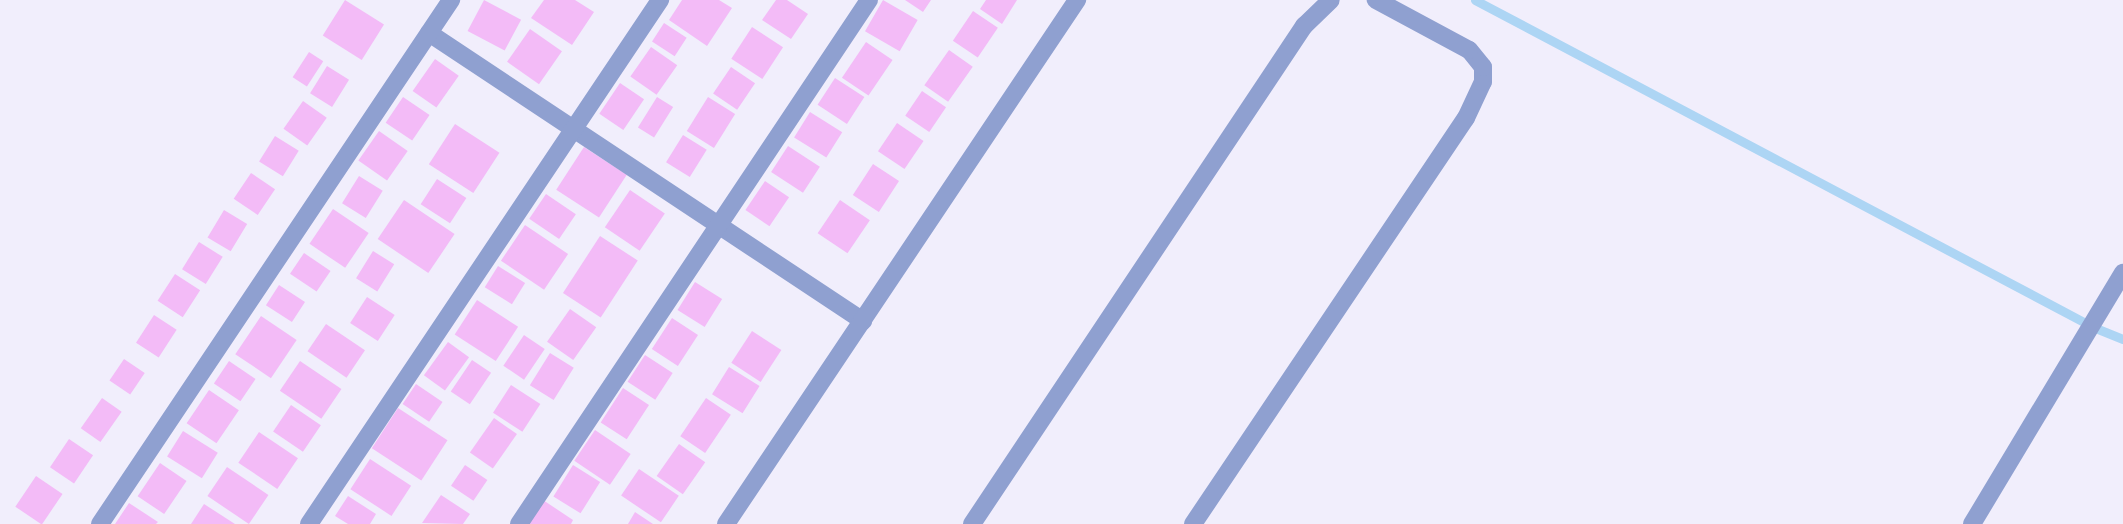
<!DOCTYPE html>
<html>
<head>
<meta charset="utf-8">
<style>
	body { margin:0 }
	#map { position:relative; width:2123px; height:524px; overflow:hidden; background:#f1eefc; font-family:"Zilla Slab",serif }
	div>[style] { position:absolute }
	.stream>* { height:9px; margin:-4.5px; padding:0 4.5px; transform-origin:4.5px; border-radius:4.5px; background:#add5f4 }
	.building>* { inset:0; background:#f3bbf7; transform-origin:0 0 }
	.minor>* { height:18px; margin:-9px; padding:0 9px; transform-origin:9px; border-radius:9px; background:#8fa0d0 }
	span { translate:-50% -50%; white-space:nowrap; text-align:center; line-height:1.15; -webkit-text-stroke:6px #fefefe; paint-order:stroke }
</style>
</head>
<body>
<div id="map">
	<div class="stream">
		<div style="left:1475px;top:0;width:699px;rotate:27.88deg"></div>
		<div style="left:2093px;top:327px;width:32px;rotate:22deg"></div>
	</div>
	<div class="building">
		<div style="left:345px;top:0;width:46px;height:42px;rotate:32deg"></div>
		<div style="left:484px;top:0;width:42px;height:35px;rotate:28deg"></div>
		<div style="clip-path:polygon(544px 0,575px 0,594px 12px,572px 45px,531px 18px)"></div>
		<div style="clip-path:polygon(682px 0,719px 0,732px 8px,707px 46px,669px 20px)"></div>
		<div style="clip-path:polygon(776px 0,787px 0,808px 14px,791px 39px,762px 20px)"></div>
		<div style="left:883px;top:0;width:40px;height:36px;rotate:30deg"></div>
		<div style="clip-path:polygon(905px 0,931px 0,923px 12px)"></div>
		<div style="clip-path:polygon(986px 0,1017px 0,1002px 24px,980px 9px)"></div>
		<div style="left:973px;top:11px;width:30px;height:36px;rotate:34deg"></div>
		<div style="left:664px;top:23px;width:27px;height:22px;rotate:33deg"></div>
		<div style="left:752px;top:27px;width:37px;height:38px;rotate:33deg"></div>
		<div style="left:530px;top:29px;width:39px;height:40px;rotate:35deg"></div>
		<div style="left:866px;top:42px;width:32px;height:43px;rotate:34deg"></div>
		<div style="left:651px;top:47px;width:32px;height:36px;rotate:35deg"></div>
		<div style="left:949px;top:50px;width:29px;height:43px;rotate:35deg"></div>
		<div style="left:309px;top:52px;width:17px;height:30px;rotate:33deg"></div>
		<div style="left:435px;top:59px;width:29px;height:39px;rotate:35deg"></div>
		<div style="left:327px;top:66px;width:26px;height:32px;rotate:32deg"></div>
		<div style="left:731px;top:67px;width:29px;height:32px;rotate:34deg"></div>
		<div style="left:835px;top:78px;width:35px;height:32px;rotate:33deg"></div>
		<div style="left:620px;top:83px;width:29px;height:37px;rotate:34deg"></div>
		<div style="left:922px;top:91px;width:29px;height:30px;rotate:34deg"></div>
		<div style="left:403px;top:97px;width:32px;height:31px;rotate:34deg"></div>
		<div style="left:657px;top:97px;width:19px;height:36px;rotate:32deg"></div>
		<div style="left:708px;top:97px;width:32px;height:40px;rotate:32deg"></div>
		<div style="left:303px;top:101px;width:29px;height:34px;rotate:35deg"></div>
		<div style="left:810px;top:112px;width:38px;height:30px;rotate:32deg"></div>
		<div style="left:897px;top:123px;width:32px;height:34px;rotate:34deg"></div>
		<div style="left:455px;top:124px;width:53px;height:48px;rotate:33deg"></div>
		<div style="left:379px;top:131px;width:35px;height:36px;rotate:35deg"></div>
		<div style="left:683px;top:135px;width:28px;height:32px;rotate:32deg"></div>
		<div style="left:275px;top:136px;width:28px;height:30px;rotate:32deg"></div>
		<div style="left:788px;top:146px;width:38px;height:31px;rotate:33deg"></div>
		<div style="left:584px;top:147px;width:51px;height:51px;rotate:33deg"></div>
		<div style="left:873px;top:164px;width:31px;height:37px;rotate:33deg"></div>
		<div style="left:251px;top:173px;width:29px;height:31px;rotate:34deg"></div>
		<div style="left:359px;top:176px;width:28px;height:32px;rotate:32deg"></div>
		<div style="left:437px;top:179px;width:35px;height:30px;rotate:33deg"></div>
		<div style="left:765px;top:181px;width:29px;height:35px;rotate:34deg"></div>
		<div style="left:630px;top:190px;width:42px;height:45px;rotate:34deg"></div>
		<div style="left:546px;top:194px;width:36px;height:30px;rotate:34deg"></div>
		<div style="left:404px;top:200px;width:61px;height:47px;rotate:34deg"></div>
		<div style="left:840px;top:200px;width:36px;height:40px;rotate:34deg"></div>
		<div style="left:333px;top:209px;width:43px;height:42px;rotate:34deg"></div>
		<div style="left:224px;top:210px;width:27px;height:32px;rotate:31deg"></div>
		<div style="left:525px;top:225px;width:52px;height:43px;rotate:34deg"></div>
		<div style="left:600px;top:236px;width:45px;height:68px;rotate:33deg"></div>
		<div style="left:199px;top:242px;width:28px;height:32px;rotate:32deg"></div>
		<div style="left:373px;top:251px;width:25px;height:32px;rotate:32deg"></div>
		<div style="left:304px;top:253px;width:32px;height:25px;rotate:34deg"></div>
		<div style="left:498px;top:266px;width:32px;height:25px;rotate:32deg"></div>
		<div style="left:175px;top:274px;width:30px;height:32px;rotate:33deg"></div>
		<div style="left:695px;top:282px;width:32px;height:33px;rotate:32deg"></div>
		<div style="left:279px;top:285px;width:31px;height:24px;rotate:33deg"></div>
		<div style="left:367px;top:297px;width:33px;height:31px;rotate:33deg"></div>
		<div style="left:477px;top:300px;width:49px;height:41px;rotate:33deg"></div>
		<div style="left:570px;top:309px;width:32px;height:40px;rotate:35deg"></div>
		<div style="left:154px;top:315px;width:27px;height:33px;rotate:33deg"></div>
		<div style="left:261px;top:316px;width:43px;height:46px;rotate:34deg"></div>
		<div style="left:672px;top:318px;width:31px;height:37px;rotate:33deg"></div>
		<div style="left:326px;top:324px;width:47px;height:33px;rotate:34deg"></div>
		<div style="left:752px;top:331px;width:35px;height:38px;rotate:33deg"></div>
		<div style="left:524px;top:335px;width:25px;height:37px;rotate:34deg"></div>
		<div style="left:448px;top:342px;width:26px;height:41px;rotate:36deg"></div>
		<div style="left:550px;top:353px;width:28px;height:38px;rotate:32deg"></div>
		<div style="left:645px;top:355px;width:33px;height:32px;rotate:33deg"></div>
		<div style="left:124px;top:359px;width:25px;height:26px;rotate:34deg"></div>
		<div style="left:472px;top:360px;width:23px;height:38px;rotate:34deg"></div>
		<div style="left:229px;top:361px;width:32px;height:27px;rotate:34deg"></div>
		<div style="left:300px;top:361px;width:50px;height:36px;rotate:34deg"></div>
		<div style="left:729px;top:367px;width:36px;height:32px;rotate:32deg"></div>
		<div style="left:416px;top:384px;width:32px;height:24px;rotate:34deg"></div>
		<div style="left:511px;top:385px;width:35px;height:33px;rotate:33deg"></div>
		<div style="left:623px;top:388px;width:31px;height:41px;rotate:33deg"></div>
		<div style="left:209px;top:390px;width:36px;height:40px;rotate:34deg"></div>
		<div style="left:102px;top:398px;width:24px;height:37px;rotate:35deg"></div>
		<div style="left:706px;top:398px;width:30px;height:46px;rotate:34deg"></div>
		<div style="left:291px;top:405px;width:36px;height:32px;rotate:34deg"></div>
		<div style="left:398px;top:408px;width:59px;height:48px;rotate:33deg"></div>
		<div style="left:494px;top:418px;width:28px;height:42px;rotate:35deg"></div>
		<div style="left:595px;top:430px;width:43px;height:37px;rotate:34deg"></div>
		<div style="left:183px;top:431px;width:41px;height:30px;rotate:32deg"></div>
		<div style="left:259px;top:432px;width:47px;height:37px;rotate:34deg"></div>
		<div style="left:69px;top:439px;width:29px;height:34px;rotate:34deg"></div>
		<div style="left:679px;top:444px;width:32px;height:39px;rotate:35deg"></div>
		<div style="left:370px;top:459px;width:49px;height:36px;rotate:33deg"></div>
		<div style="left:160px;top:463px;width:32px;height:40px;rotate:34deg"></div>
		<div style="left:465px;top:465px;width:27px;height:25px;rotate:34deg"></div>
		<div style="left:573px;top:465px;width:32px;height:37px;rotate:32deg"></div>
		<div style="left:227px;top:467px;width:50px;height:35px;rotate:34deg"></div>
		<div style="left:639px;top:469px;width:48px;height:32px;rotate:34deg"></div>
		<div style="left:36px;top:476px;width:32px;height:37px;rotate:34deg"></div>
		<div style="clip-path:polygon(441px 495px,470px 514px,463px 524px,422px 523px)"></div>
		<div style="clip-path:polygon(348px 496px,376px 514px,370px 524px,348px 524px,335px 516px)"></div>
		<div style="clip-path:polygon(540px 498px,573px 520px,571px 524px,524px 524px)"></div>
		<div style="clip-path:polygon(129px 503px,158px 522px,156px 524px,115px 524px)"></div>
		<div style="clip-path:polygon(204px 504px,235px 524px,191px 524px)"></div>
		<div style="clip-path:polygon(635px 512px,653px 524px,628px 524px)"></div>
	</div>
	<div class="minor">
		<div style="left:429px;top:33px;width:521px;rotate:33.57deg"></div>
		<div style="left:100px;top:524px;width:631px;rotate:-56.18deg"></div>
		<div style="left:309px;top:524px;width:631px;rotate:-56.18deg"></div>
		<div style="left:519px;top:524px;width:630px;rotate:-56.26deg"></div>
		<div style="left:726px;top:524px;width:631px;rotate:-56.18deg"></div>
		<div style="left:972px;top:524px;width:599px;rotate:-56.31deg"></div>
		<div style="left:1304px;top:26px;width:37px;rotate:-44deg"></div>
		<div style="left:1193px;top:524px;width:489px;rotate:-56.1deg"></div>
		<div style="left:1466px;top:118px;width:40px;rotate:-65deg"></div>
		<div style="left:1483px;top:82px;width:15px;rotate:-90deg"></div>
		<div style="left:1483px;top:67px;width:22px;rotate:-129deg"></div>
		<div style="left:1469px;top:50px;width:106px;rotate:-151.7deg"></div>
		<div style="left:1972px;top:524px;width:293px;rotate:-59deg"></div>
	</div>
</div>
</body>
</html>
